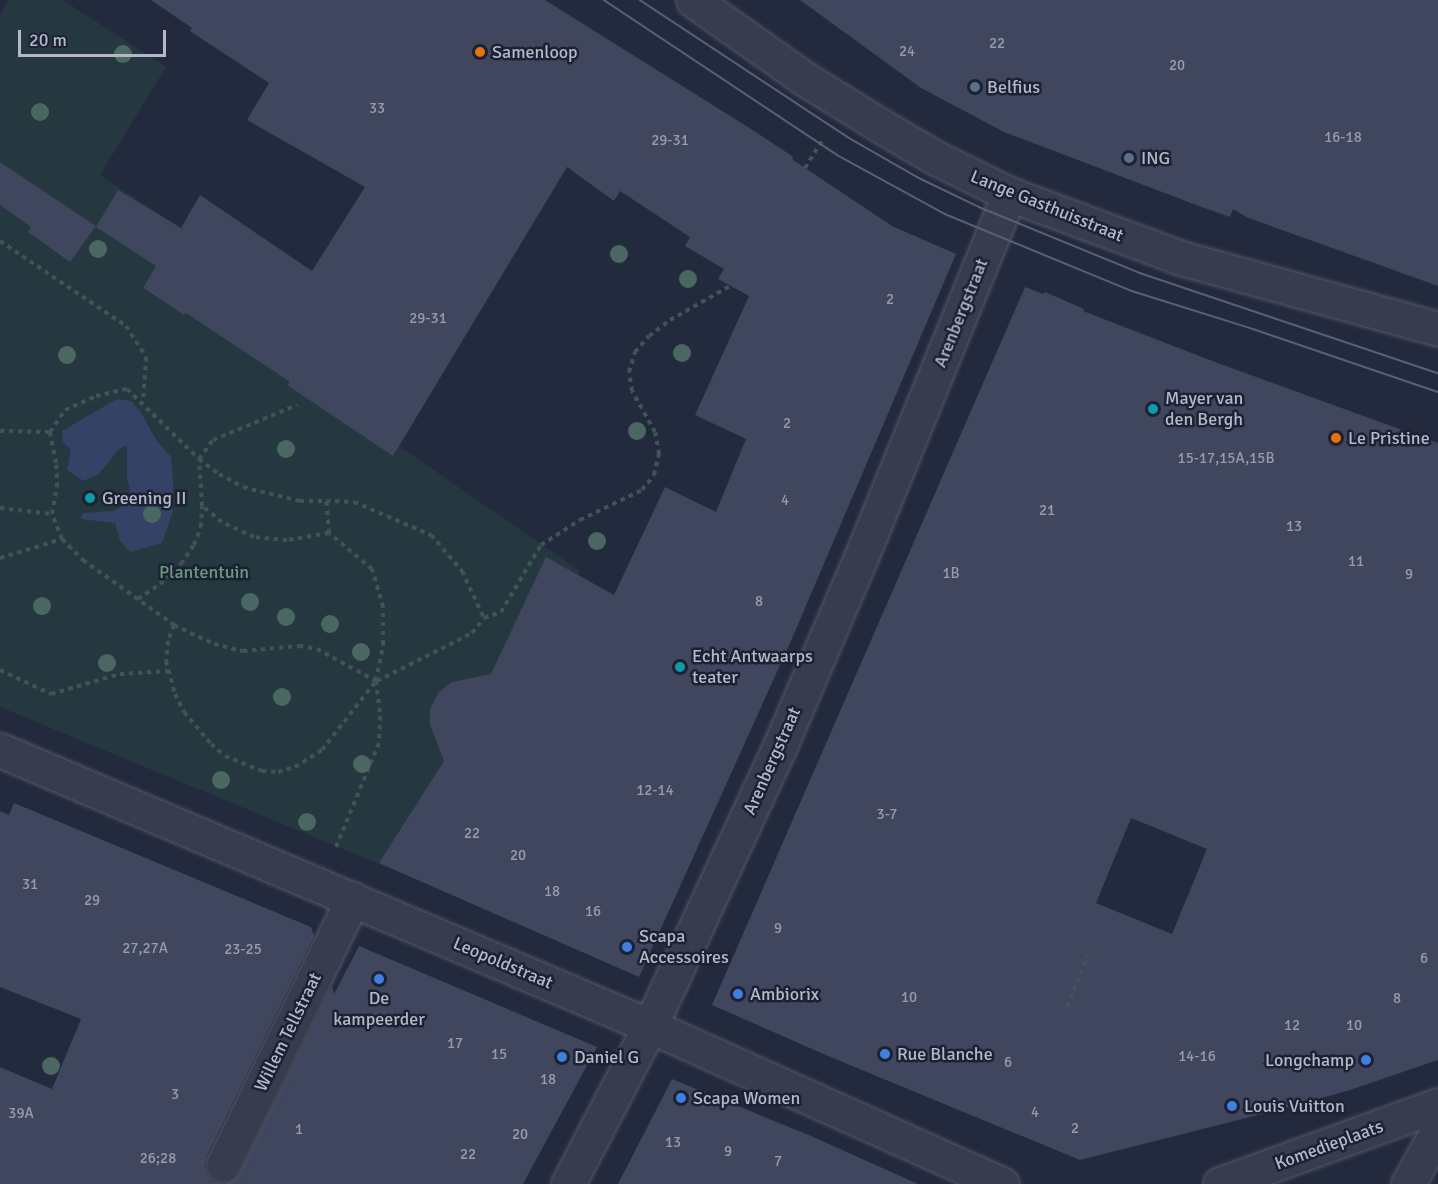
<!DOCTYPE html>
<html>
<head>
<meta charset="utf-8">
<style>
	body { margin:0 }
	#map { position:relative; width:1438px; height:1184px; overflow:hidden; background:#232a3e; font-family:Signika,sans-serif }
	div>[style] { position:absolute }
	.green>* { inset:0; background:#25373f }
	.water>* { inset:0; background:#364265 }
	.building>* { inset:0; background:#3f465e }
	.path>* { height:4px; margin-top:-2px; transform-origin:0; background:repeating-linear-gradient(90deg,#405359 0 4.5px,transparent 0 9px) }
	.roads { filter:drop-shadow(0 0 2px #525869) drop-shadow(0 0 2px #525869) }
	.minor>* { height:33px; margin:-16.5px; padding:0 16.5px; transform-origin:16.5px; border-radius:16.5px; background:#373d4e }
	.tram>* { height:1.5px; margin:-0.75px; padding:0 0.75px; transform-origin:0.75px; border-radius:0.75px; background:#596075 }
	.trees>* { width:18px; height:18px; margin:-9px; border-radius:50%; background:#4a6861 }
	.dots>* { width:16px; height:16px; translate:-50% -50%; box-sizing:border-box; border:3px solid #1c2233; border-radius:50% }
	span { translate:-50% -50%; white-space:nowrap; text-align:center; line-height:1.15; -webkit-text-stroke:5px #1c2233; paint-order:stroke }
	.number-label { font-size:15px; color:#969cae }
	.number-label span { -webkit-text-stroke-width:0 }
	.poi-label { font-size:18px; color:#b3b8c9 }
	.left { translate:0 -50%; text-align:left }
	.right { translate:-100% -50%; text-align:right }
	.street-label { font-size:18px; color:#b3b8c9 }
	.park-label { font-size:18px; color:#6a9a7d }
	.scale { position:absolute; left:18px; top:30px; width:148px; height:27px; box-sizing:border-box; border:3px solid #b3b8c9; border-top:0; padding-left:8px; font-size:18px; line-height:21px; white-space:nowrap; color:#b3b8c9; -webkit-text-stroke:4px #1c2233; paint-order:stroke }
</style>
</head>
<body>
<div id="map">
	<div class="green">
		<div style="clip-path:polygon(9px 0,63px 0,166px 67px,100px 175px,181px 228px,143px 289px,184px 315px,186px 313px,290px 382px,288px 385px,399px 446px,580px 571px,413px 878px,0 707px,0 14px)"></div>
	</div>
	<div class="water">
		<div style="clip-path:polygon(117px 399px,131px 401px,140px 411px,157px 441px,171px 457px,173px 479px,173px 511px,162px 543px,130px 552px,120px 541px,115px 523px,80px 519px,83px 513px,113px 511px,132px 502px,127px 477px,127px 445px,119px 449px,98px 475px,83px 481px,67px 470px,71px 450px,63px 442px,62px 431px)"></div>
	</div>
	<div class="building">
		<div style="clip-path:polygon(151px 0,545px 0,751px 129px,792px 156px,793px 160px,892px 226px,956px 254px,791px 641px,639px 977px,379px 863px,444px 761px,430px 725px,430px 709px,439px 692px,452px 682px,491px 674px,546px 557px,614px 595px,665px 487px,716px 512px,746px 439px,695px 415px,749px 296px,718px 279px,724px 269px,685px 246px,690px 237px,620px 191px,614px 201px,567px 167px,393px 456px,287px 385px,290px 382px,186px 313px,184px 315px,143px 288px,156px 266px,96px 227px,118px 190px,181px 228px,200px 195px,312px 271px,365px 187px,247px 120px,269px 83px,190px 31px,192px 28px)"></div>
		<div style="clip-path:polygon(800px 0,1438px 0,1438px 286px,1246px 217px,1233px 209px,1230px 217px,1199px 206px,1004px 132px,921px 88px)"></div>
		<div style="clip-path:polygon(0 162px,96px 226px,70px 262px,28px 232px,31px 227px,0 205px)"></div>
		<div style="clip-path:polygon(evenodd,1025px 287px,1043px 294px,1045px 292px,1084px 309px,1083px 311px,1215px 362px,1438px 443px,1438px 1060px,1350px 1090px,1286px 1108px,1080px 1160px,828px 1056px,712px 1005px,1025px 287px,1131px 818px,1207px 849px,1172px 934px,1096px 903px,1131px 818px)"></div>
		<div style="clip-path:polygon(14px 803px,311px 927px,314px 936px,206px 1157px,204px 1167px,207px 1175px,214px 1182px,225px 1184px,234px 1180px,240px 1173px,332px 986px,334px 994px,359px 946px,597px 1047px,523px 1184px,0 1184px,0 1067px,52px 1089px,81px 1019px,0 987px,0 811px,9px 815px)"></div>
		<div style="clip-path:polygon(672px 1079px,811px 1136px,918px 1184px,618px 1184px)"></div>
	</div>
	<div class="path">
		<div style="left:805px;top:168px;width:32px;rotate:-58deg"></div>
		<div style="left:0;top:241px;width:152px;rotate:34deg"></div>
		<div style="left:126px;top:326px;width:37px;rotate:57deg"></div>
		<div style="left:146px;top:357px;width:45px;rotate:93.8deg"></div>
		<div style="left:0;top:431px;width:50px;rotate:1.1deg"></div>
		<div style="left:0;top:508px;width:52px;rotate:6.6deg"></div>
		<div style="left:329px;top:533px;width:32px;rotate:-95deg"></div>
		<div style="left:326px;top:501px;width:28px;rotate:2deg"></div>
		<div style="left:354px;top:502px;width:84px;rotate:23.2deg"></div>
		<div style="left:431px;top:535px;width:48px;rotate:49.3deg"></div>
		<div style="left:462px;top:571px;width:52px;rotate:64.9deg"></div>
		<div style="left:62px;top:539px;width:27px;rotate:-112deg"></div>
		<div style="left:52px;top:514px;width:27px;rotate:-80deg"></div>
		<div style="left:57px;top:487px;width:24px;rotate:-92deg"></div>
		<div style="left:56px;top:463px;width:32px;rotate:-101deg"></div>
		<div style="left:50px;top:432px;width:27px;rotate:-56deg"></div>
		<div style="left:65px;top:410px;width:34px;rotate:-24deg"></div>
		<div style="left:96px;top:396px;width:32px;rotate:-13deg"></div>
		<div style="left:127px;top:389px;width:100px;rotate:44.2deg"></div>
		<div style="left:199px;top:459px;width:25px;rotate:37deg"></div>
		<div style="left:219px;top:474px;width:27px;rotate:28deg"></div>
		<div style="left:243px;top:487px;width:59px;rotate:13.8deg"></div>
		<div style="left:300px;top:501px;width:26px"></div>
		<div style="left:0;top:558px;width:65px;rotate:-17deg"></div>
		<div style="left:62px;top:539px;width:30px;rotate:45deg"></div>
		<div style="left:83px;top:560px;width:112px;rotate:35.5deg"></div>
		<div style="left:174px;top:625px;width:44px;rotate:25.4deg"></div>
		<div style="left:214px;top:644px;width:30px;rotate:14deg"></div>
		<div style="left:243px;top:651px;width:56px;rotate:-5.1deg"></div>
		<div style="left:299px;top:646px;width:18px;rotate:9deg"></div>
		<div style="left:317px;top:649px;width:67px;rotate:28.5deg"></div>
		<div style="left:376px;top:681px;width:35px;rotate:83deg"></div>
		<div style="left:380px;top:716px;width:27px;rotate:92deg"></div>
		<div style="left:379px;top:743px;width:113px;rotate:112.5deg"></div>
		<div style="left:138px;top:599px;width:27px;rotate:-34deg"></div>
		<div style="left:160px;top:584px;width:29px;rotate:-44deg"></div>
		<div style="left:181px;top:564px;width:23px;rotate:-56deg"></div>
		<div style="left:194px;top:545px;width:19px;rotate:-69deg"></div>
		<div style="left:201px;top:527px;width:21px;rotate:-87deg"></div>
		<div style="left:174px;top:625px;width:17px;rotate:111deg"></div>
		<div style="left:168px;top:641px;width:20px;rotate:96deg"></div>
		<div style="left:166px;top:661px;width:34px;rotate:75deg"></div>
		<div style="left:175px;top:694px;width:20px;rotate:63deg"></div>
		<div style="left:184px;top:712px;width:42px;rotate:49.8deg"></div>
		<div style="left:211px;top:744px;width:18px;rotate:41deg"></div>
		<div style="left:225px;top:756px;width:40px;rotate:22deg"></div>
		<div style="left:262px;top:771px;width:16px;rotate:4deg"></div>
		<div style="left:278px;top:772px;width:18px;rotate:-16deg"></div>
		<div style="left:295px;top:767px;width:32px;rotate:-32deg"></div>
		<div style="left:322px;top:750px;width:88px;rotate:-52deg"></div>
		<div style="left:376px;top:681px;width:38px;rotate:-79deg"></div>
		<div style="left:383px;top:644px;width:37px;rotate:-90deg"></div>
		<div style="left:383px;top:607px;width:40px;rotate:-106deg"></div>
		<div style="left:372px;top:569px;width:56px;rotate:-140.1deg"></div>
		<div style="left:329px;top:533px;width:43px;rotate:170.5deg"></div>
		<div style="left:287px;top:540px;width:33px;rotate:-175deg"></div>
		<div style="left:254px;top:537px;width:35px;rotate:-155deg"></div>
		<div style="left:222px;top:522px;width:26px;rotate:-141deg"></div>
		<div style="left:202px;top:506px;width:47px;rotate:-93.7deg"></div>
		<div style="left:199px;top:459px;width:24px;rotate:-54deg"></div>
		<div style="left:213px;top:440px;width:91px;rotate:-22.6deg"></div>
		<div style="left:0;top:670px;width:56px;rotate:25.2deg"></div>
		<div style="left:51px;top:694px;width:72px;rotate:-16.2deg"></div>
		<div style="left:120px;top:674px;width:49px;rotate:-3.5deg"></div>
		<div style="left:377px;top:681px;width:106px;rotate:-26.8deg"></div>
		<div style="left:472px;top:633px;width:19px;rotate:-51deg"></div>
		<div style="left:484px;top:618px;width:18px;rotate:-19deg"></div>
		<div style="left:501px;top:612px;width:78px;rotate:-59.2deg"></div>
		<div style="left:541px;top:545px;width:46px;rotate:-32.7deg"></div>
		<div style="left:580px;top:520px;width:69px;rotate:-25.8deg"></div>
		<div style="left:642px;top:490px;width:19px;rotate:-51deg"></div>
		<div style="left:654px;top:475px;width:22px;rotate:-77deg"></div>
		<div style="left:659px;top:454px;width:22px;rotate:-100deg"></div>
		<div style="left:655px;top:432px;width:47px;rotate:-119.3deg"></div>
		<div style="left:632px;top:391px;width:19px;rotate:-99deg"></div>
		<div style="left:629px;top:372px;width:21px;rotate:-73deg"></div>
		<div style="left:635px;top:352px;width:21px;rotate:-49deg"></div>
		<div style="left:649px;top:336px;width:26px;rotate:-37deg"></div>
		<div style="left:670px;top:320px;width:69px;rotate:-29.5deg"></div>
		<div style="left:1067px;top:1007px;width:56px;rotate:-68deg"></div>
	</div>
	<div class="roads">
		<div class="minor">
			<div style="left:693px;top:0;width:137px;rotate:35.2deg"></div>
			<div style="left:805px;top:79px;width:89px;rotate:31.7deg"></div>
			<div style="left:881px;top:126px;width:64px;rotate:30.2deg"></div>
			<div style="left:936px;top:158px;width:81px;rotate:26.3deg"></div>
			<div style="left:1009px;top:194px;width:184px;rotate:20.4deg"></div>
			<div style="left:1181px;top:258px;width:267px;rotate:15.4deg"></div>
			<div style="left:0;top:750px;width:706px;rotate:23.01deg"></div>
			<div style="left:650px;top:1026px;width:386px;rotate:24.2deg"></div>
			<div style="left:223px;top:1165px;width:296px;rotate:-64deg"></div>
			<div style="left:568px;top:1184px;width:178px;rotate:-62.6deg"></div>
			<div style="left:650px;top:1026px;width:309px;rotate:-65.1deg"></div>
			<div style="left:780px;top:746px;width:208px;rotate:-66.8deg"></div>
			<div style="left:862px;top:555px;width:390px;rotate:-67.8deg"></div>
			<div style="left:1220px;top:1184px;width:232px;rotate:-19.9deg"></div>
			<div style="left:1408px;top:1184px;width:62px;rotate:-60.9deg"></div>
		</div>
	</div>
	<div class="tram">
		<div style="left:604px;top:0;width:280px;rotate:33.6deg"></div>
		<div style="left:837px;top:155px;width:123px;rotate:28.6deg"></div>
		<div style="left:945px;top:214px;width:202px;rotate:22.4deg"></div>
		<div style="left:1132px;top:291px;width:127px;rotate:17.4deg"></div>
		<div style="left:1253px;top:329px;width:195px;rotate:18.8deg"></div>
		<div style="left:640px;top:0;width:250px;rotate:33.4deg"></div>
		<div style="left:849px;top:138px;width:78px;rotate:29.8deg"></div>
		<div style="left:917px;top:177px;width:69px;rotate:25.8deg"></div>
		<div style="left:979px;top:207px;width:174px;rotate:22.3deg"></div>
		<div style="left:1140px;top:273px;width:314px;rotate:18.6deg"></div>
	</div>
	<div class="trees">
		<div style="left:123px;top:54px"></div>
		<div style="left:40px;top:112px"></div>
		<div style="left:98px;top:249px"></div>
		<div style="left:619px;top:254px"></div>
		<div style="left:688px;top:279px"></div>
		<div style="left:682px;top:353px"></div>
		<div style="left:67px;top:355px"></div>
		<div style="left:637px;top:431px"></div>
		<div style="left:286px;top:449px"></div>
		<div style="left:152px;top:514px"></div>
		<div style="left:597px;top:541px"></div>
		<div style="left:250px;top:602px"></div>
		<div style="left:42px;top:606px"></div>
		<div style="left:286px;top:617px"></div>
		<div style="left:330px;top:624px"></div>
		<div style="left:361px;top:652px"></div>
		<div style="left:107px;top:663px"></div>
		<div style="left:282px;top:697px"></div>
		<div style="left:362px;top:764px"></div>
		<div style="left:221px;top:780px"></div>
		<div style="left:307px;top:822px"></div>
		<div style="left:51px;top:1066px"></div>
	</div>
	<div class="dots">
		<div style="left:480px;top:52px;background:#e8710a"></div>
		<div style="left:975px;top:87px;background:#5c6f8a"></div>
		<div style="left:1129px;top:158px;background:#5c6f8a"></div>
		<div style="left:1153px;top:409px;background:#0f9aa8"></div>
		<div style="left:1336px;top:438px;background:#e8710a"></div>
		<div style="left:90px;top:498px;background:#0f9aa8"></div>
		<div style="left:680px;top:667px;background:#0f9aa8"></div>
		<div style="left:627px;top:947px;background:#3f7fe0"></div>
		<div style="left:379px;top:979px;background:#3f7fe0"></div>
		<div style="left:738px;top:994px;background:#3f7fe0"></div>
		<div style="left:885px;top:1054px;background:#3f7fe0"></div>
		<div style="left:562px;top:1057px;background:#3f7fe0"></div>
		<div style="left:1366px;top:1060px;background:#3f7fe0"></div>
		<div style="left:681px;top:1098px;background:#3f7fe0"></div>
		<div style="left:1232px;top:1106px;background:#3f7fe0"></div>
	</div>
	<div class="number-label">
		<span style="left:997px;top:44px">22</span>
		<span style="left:907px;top:52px">24</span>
		<span style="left:1177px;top:66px">20</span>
		<span style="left:377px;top:109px">33</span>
		<span style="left:1343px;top:138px">16-18</span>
		<span style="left:670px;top:141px">29-31</span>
		<span style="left:890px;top:300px">2</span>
		<span style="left:428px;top:319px">29-31</span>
		<span style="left:787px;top:424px">2</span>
		<span style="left:1226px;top:459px">15-17,15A,15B</span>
		<span style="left:785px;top:501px">4</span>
		<span style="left:1047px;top:511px">21</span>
		<span style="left:1294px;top:527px">13</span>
		<span style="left:1356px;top:562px">11</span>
		<span style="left:951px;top:574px">1B</span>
		<span style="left:1409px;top:575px">9</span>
		<span style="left:759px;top:602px">8</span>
		<span style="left:655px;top:791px">12-14</span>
		<span style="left:887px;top:815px">3-7</span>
		<span style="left:472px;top:834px">22</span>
		<span style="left:518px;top:856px">20</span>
		<span style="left:30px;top:885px">31</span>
		<span style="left:552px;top:892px">18</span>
		<span style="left:92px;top:901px">29</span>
		<span style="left:593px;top:912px">16</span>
		<span style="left:778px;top:929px">9</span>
		<span style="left:145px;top:949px">27,27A</span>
		<span style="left:243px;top:950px">23-25</span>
		<span style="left:1424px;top:959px">6</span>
		<span style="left:909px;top:998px">10</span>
		<span style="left:1397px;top:999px">8</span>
		<span style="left:1292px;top:1026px">12</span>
		<span style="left:1354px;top:1026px">10</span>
		<span style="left:455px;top:1044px">17</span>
		<span style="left:499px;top:1055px">15</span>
		<span style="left:1197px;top:1057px">14-16</span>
		<span style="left:1008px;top:1063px">6</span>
		<span style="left:548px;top:1080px">18</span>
		<span style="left:175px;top:1095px">3</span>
		<span style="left:1035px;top:1113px">4</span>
		<span style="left:21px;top:1114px">39A</span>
		<span style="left:1075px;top:1129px">2</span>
		<span style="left:299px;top:1130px">1</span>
		<span style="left:520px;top:1135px">20</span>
		<span style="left:673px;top:1143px">13</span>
		<span style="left:728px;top:1152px">9</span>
		<span style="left:468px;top:1155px">22</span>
		<span style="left:158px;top:1159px">26;28</span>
		<span style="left:778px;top:1162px">7</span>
	</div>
	<div class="poi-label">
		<span class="left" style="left:492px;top:52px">Samenloop</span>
		<span class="left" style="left:987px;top:87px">Belfius</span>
		<span class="left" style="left:1141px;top:158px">ING</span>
		<span class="left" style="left:1165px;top:409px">Mayer van<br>den Bergh</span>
		<span class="left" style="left:1348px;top:438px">Le Pristine</span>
		<span class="left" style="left:102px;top:498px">Greening II</span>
		<span class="left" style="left:692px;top:667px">Echt Antwaarps<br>teater</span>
		<span class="left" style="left:639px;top:947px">Scapa<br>Accessoires</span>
		<span class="left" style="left:750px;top:994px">Ambiorix</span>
		<span style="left:379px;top:1009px">De<br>kampeerder</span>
		<span class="left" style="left:897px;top:1054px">Rue Blanche</span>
		<span class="left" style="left:574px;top:1057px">Daniel G</span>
		<span class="right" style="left:1354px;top:1060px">Longchamp</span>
		<span class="left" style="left:693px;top:1098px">Scapa Women</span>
		<span class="left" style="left:1244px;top:1106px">Louis Vuitton</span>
	</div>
	<div class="street-label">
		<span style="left:1047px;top:206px;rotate:22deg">Lange Gasthuisstraat</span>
		<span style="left:961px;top:313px;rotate:-68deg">Arenbergstraat</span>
		<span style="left:772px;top:761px;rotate:-66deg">Arenbergstraat</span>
		<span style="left:503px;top:963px;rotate:23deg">Leopoldstraat</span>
		<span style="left:288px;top:1032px;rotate:-64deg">Willem Tellstraat</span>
		<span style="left:1329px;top:1145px;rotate:-20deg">Komedieplaats</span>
	</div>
	<div class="park-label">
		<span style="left:204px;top:572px">Plantentuin</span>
	</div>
	<div class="scale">20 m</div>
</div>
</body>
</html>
